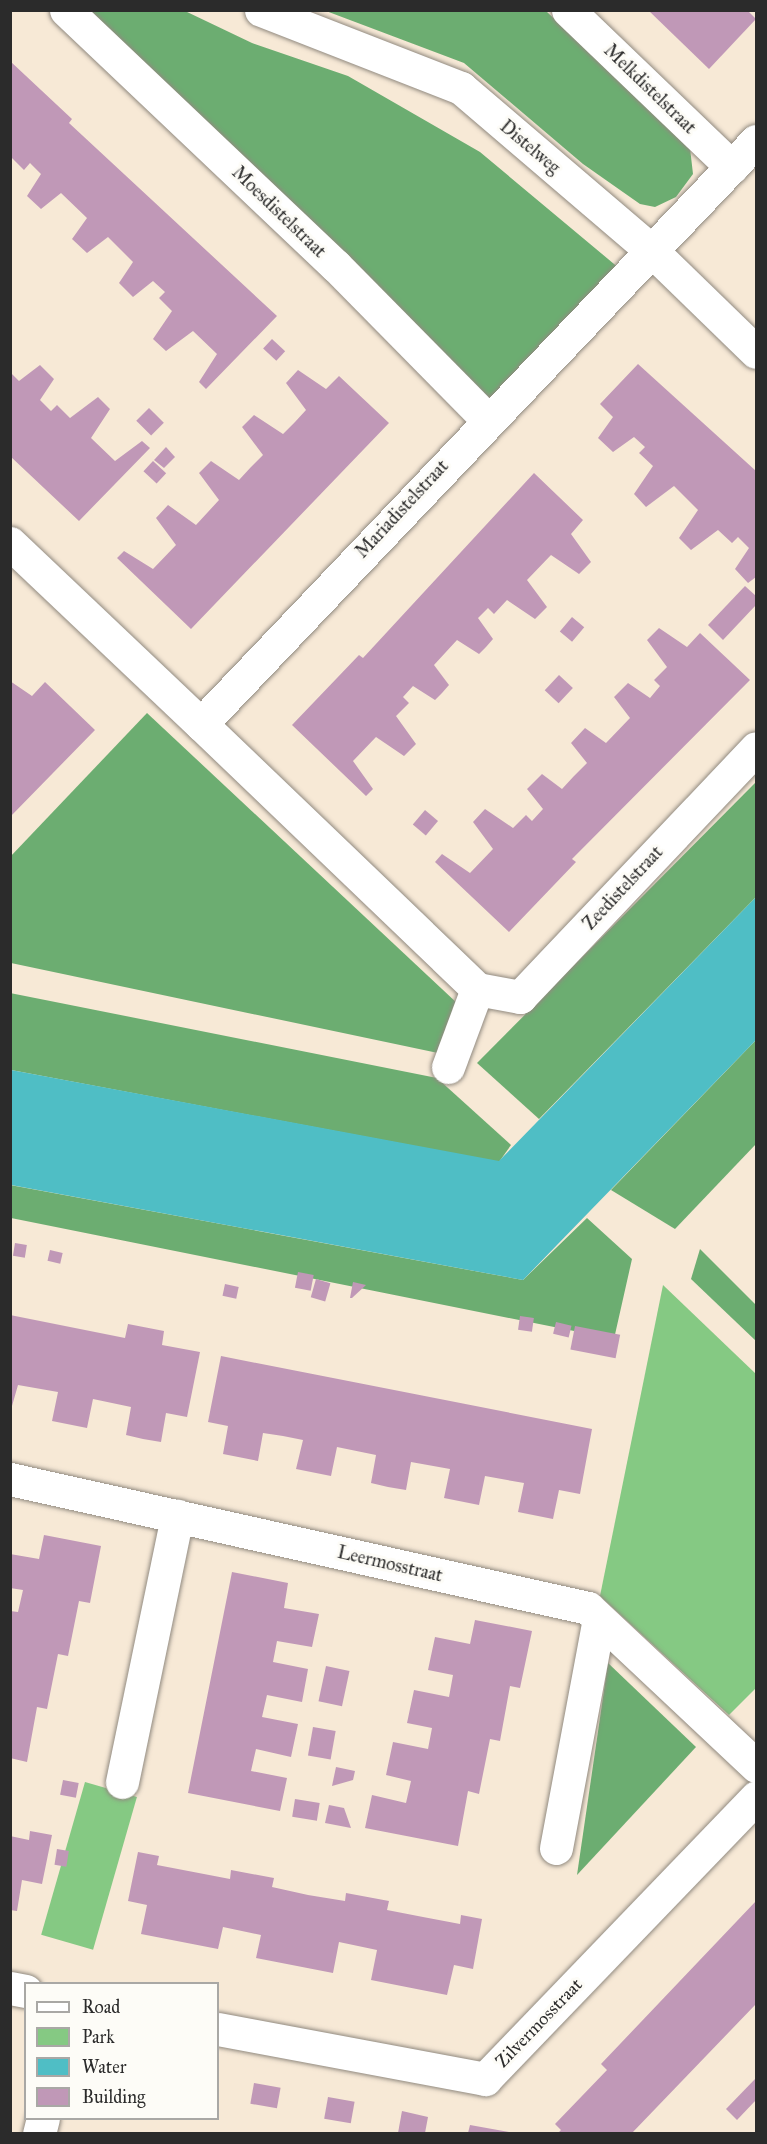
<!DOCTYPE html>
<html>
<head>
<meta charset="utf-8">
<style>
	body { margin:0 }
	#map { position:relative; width:767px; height:2144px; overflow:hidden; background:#f7e9d6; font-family:"IM FELL Great Primer",serif }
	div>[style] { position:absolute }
	.green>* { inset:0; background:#85c983; transform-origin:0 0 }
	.forest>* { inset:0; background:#6cad71 }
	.water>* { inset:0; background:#4fbec5 }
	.building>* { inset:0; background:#c098b7; transform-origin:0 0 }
	.roads { filter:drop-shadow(0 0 2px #918a80) drop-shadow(0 0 2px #918a80) }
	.minor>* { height:33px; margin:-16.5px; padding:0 16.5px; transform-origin:16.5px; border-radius:16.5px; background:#fff }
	span { translate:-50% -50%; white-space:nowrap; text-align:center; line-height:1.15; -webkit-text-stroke:6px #fdfcf7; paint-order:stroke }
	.street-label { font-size:18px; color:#2b2b2b }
	.frame { position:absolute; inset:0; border:12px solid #2b2b2b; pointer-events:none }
	.legend { position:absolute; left:24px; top:1982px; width:195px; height:138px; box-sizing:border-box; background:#fdfcf7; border:2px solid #a9a8a5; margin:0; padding:8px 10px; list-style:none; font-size:18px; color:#2b2b2b }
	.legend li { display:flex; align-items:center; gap:12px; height:30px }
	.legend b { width:30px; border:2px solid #a9a8a5 }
</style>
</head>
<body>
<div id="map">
	<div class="green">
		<div style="clip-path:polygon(663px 1285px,756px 1374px,756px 1688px,729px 1715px,600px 1596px)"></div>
		<div style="left:85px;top:1782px;width:54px;height:159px;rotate:16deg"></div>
	</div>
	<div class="forest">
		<div style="clip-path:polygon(79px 11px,185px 11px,252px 43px,348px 76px,480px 152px,620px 269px,491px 401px)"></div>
		<div style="clip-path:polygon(326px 11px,546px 11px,690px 148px,693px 174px,676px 197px,655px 207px,640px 204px,583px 164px,464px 63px)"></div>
		<div style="clip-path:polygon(147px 713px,458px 1004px,438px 1053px,11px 963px,10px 857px)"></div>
		<div style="clip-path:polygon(756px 782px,756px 897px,539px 1119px,477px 1063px)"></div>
		<div style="clip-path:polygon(10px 993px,437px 1078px,511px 1145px,499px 1162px,11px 1070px)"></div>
		<div style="clip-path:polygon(756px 1040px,756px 1144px,675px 1229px,611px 1190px)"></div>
		<div style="clip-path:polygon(10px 1185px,523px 1280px,587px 1218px,632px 1259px,614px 1339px,11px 1218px)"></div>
		<div style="clip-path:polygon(700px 1249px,756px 1305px,756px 1341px,691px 1279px)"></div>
		<div style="clip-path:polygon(608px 1663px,696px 1747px,577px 1875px)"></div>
	</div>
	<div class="water">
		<div style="clip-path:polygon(756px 897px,756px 1040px,523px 1280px,11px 1185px,11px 1070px,499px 1161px)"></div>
	</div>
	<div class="building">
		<div style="clip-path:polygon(648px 10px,747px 10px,756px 19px,709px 69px)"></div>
		<div style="clip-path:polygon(10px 61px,72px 119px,69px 123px,277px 316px,206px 389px,199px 382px,217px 354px,193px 331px,166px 351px,153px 339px,172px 311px,159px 298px,165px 292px,153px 281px,133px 297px,119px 283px,133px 262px,108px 237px,87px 253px,72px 239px,87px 218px,61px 193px,41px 209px,27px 196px,41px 174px,30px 163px,24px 170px,10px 156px)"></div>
		<div style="left:272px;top:339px;width:18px;height:13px;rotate:43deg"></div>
		<div style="clip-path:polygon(638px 364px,756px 471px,756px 577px,748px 583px,735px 569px,749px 548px,738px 537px,732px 543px,718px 530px,691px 550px,679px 538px,698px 510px,674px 486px,646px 507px,634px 494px,653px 466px,639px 453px,645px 447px,634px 437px,613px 452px,598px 438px,613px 417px,600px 404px)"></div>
		<div style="clip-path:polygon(40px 365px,54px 379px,40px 400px,51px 411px,57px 405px,70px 418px,98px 397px,110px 409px,91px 438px,115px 461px,142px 441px,150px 448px,79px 521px,10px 456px,10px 372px,19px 381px)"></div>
		<div style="clip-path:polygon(298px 370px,326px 389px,339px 376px,389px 423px,191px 629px,117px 558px,124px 551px,153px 569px,176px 545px,156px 518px,168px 505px,196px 525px,219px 500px,199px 473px,211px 461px,239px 480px,251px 467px,263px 455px,242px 427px,254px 415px,283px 434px,295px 422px,306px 410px,286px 383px)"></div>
		<div style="left:149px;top:408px;width:21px;height:18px;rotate:45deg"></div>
		<div style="clip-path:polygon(166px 447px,175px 457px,164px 468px,154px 460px)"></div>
		<div style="left:153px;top:461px;width:18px;height:14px;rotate:43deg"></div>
		<div style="clip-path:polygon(534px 473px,583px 520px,571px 534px,591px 562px,579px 574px,551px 555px,527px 580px,547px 607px,535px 619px,507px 600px,494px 614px,488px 608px,478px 618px,493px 639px,486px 647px,479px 654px,457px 640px,434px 665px,449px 685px,442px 693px,435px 700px,413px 686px,403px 697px,409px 703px,396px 716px,416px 744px,404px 756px,376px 737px,353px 761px,373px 789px,366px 796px,292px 725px,359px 655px,363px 658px)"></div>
		<div style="clip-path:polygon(745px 586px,756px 596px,756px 605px,723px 640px,708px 625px)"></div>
		<div style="left:572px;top:617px;width:16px;height:19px;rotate:40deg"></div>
		<div style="clip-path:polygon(659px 628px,687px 647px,700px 633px,750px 680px,572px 859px,576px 862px,509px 932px,435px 862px,442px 854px,470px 873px,493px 849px,473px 822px,485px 809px,513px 828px,526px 815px,532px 821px,543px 809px,527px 789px,542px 774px,562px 789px,574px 776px,587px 763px,571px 743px,585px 728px,606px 743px,630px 718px,614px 697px,628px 683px,650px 698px,660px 686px,654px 680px,667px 667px,647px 640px)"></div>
		<div style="left:559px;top:675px;width:19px;height:21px;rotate:43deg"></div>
		<div style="clip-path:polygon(10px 681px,32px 696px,45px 682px,95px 730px,10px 817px)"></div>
		<div style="left:425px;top:810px;width:17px;height:19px;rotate:40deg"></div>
		<div style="left:15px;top:1243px;width:12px;height:13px;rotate:9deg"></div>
		<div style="left:50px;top:1250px;width:13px;height:11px;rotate:13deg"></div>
		<div style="left:298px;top:1272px;width:16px;height:16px;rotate:11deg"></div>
		<div style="left:316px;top:1279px;width:15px;height:19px;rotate:16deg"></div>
		<div style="clip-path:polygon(353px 1282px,366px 1285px,352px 1298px,350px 1298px)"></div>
		<div style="left:225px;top:1284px;width:14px;height:12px;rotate:12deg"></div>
		<div style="clip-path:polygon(10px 1315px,125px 1338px,128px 1324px,164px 1331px,162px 1345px,200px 1352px,187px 1417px,166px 1413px,161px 1442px,143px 1439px,126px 1435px,131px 1407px,93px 1399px,87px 1428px,52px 1421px,58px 1392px,18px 1385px,10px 1413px)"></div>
		<div style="left:520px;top:1316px;width:14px;height:14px;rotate:8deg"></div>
		<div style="left:556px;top:1322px;width:16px;height:12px;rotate:14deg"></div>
		<div style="left:575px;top:1326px;width:46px;height:24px;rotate:11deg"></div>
		<div style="clip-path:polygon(221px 1356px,592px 1429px,580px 1494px,559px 1490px,553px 1519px,518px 1512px,524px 1483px,485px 1476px,479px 1505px,444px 1498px,450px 1469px,411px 1462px,406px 1490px,388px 1487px,371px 1483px,376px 1455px,337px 1447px,331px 1476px,296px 1469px,303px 1440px,283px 1436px,263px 1433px,258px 1461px,223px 1454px,228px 1426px,208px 1422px)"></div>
		<div style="clip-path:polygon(44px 1535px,101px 1546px,90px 1603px,79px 1601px,68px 1656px,58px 1654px,47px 1709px,37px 1707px,27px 1762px,10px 1758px,10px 1611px,18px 1612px,23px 1590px,10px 1588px,10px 1554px,39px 1559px)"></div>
		<div style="clip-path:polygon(232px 1572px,288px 1583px,284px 1608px,319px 1614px,312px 1647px,277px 1641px,273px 1662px,308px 1669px,302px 1702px,267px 1695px,262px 1717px,298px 1724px,291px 1757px,256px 1749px,251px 1771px,287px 1778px,280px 1811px,188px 1793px)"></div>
		<div style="clip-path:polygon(475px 1620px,532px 1631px,520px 1688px,510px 1686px,500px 1741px,490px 1739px,479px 1794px,468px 1791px,458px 1846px,365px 1828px,372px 1795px,406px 1803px,411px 1781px,386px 1775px,393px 1742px,428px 1749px,432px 1728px,407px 1723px,414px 1690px,449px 1697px,453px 1675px,428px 1670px,435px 1637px,470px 1644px)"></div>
		<div style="left:326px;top:1666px;width:24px;height:36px;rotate:12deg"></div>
		<div style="left:313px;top:1727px;width:23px;height:29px;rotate:10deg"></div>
		<div style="clip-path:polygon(336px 1767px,355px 1771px,353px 1780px,332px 1786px)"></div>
		<div style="left:63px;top:1780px;width:16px;height:15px;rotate:11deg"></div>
		<div style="left:295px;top:1799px;width:25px;height:18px;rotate:9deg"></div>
		<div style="clip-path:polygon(329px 1805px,344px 1808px,351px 1828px,325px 1823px)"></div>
		<div style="clip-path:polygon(30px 1831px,52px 1835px,42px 1884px,22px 1880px,17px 1911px,10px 1910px,10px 1836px,29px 1840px)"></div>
		<div style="left:57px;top:1849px;width:12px;height:16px;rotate:9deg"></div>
		<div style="clip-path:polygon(138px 1852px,159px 1856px,157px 1865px,230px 1879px,231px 1870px,274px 1878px,272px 1887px,308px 1895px,345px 1901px,346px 1893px,389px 1901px,387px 1910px,423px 1917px,460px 1924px,461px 1915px,482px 1919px,473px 1969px,454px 1965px,447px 1995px,371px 1980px,377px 1950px,339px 1942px,333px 1973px,256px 1958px,261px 1935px,223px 1927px,218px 1949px,141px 1934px,147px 1905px,128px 1901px)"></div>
		<div style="clip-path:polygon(756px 1901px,756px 2004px,632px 2133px,558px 2133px,561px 2130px,555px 2124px,607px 2070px,601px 2064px)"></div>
		<div style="clip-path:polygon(756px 2078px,756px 2100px,737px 2120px,726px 2109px)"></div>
		<div style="left:254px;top:2083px;width:27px;height:21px;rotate:10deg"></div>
		<div style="left:328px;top:2097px;width:27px;height:22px;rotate:10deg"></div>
		<div style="clip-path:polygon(402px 2111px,428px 2117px,425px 2133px,398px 2133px)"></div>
		<div style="clip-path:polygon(470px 2125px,509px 2132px,509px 2133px,468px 2133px)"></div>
	</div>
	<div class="roads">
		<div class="minor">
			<div style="left:66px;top:10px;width:372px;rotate:43.5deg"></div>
			<div style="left:336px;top:266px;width:215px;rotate:45.4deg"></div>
			<div style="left:261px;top:10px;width:215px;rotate:21.3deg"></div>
			<div style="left:461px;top:88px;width:250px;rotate:40.5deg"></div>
			<div style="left:651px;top:250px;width:146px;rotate:44.2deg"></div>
			<div style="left:568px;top:10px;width:227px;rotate:43.8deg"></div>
			<div style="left:10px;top:543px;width:263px;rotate:43.5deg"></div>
			<div style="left:201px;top:724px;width:805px;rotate:-46.41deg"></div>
			<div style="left:201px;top:724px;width:383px;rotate:43.8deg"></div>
			<div style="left:477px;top:989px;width:44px;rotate:10.5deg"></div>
			<div style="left:520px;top:997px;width:343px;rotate:-46.5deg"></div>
			<div style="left:448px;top:1067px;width:83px;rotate:-69.6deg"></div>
			<div style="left:10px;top:1479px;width:592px;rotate:12.58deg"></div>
			<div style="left:588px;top:1608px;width:231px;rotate:43.2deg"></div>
			<div style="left:122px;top:1782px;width:272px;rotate:-78.3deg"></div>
			<div style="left:556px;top:1848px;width:233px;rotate:-79.4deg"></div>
			<div style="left:10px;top:1988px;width:16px;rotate:11deg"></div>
			<div style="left:218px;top:2029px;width:272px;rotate:10.6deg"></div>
			<div style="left:485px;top:2079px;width:391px;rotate:-46.1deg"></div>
			<div style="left:39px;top:2134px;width:16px;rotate:-76deg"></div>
		</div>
	</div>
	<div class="street-label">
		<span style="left:650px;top:89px;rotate:44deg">Melkdistelstraat</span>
		<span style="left:530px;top:147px;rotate:40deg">Distelweg</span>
		<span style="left:279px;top:212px;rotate:44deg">Moesdistelstraat</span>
		<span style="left:402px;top:509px;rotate:-47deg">Mariadistelstraat</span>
		<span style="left:623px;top:888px;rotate:-47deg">Zeedistelstraat</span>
		<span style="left:390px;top:1564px;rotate:13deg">Leermosstraat</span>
		<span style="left:539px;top:2023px;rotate:-46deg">Zilvermosstraat</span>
	</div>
	<div class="frame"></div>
	<ul class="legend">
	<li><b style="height:8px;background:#fff"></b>Road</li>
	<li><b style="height:16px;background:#85c983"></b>Park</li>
	<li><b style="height:16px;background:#4fbec5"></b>Water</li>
	<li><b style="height:16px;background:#c098b7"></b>Building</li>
	</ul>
</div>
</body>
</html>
